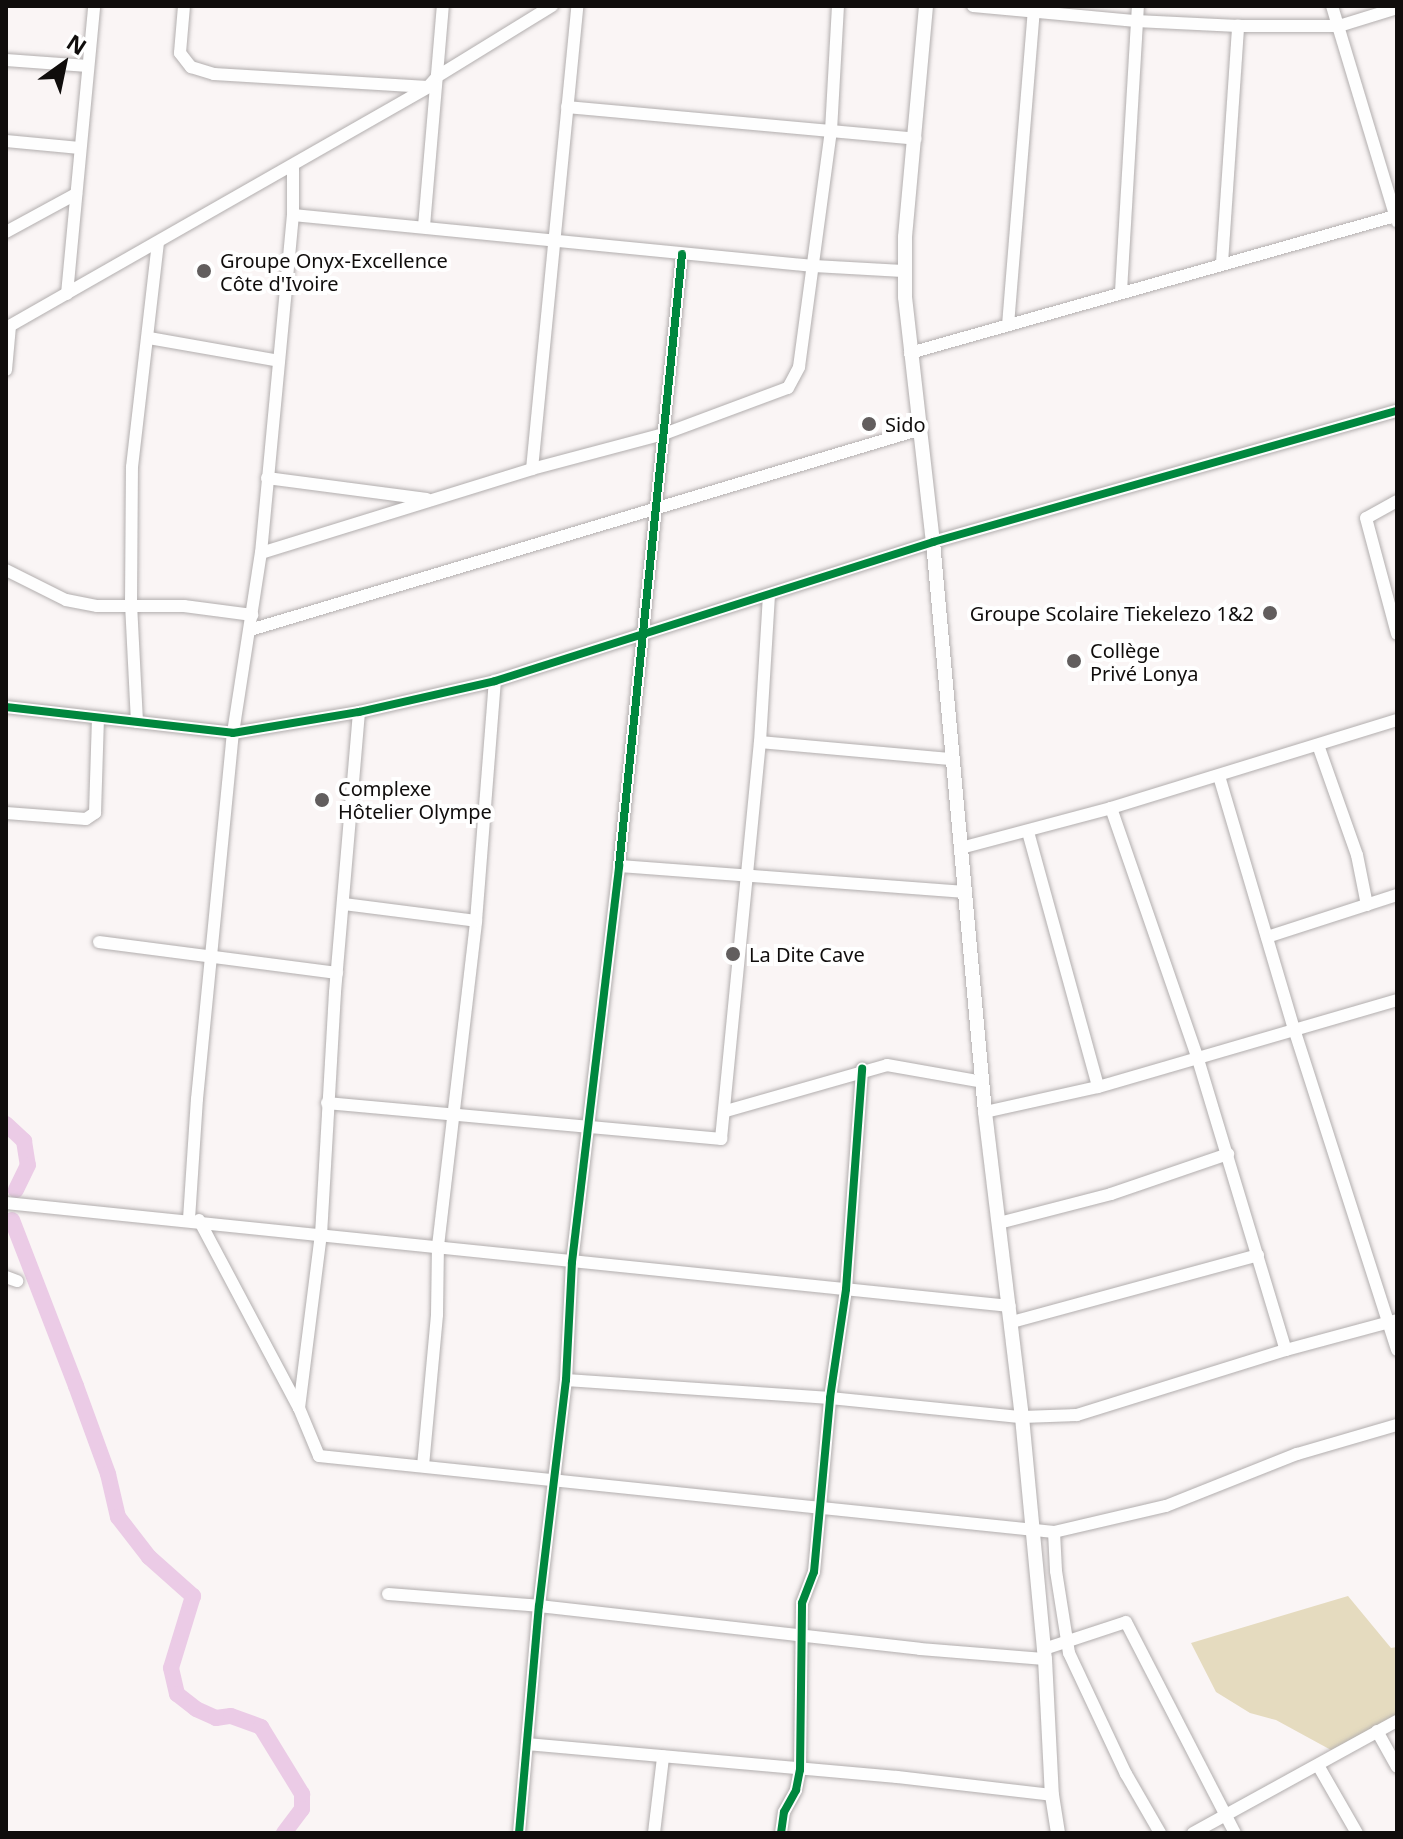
<!DOCTYPE html>
<html>
<head>
<meta charset="utf-8">
<style>
	body { margin:0 }
	#map { position:relative; width:1403px; height:1839px; overflow:hidden; background:#faf5f5; font-family:"Noto Sans",sans-serif }
	div>[style] { position:absolute }
	.green>* { inset:0; background:#e5dbbf }
	.river>* { height:16px; margin:-8px; padding:0 8px; transform-origin:8px; border-radius:8px; background:#ebcbe6 }
	.roads { filter:drop-shadow(0 0 2px #b2aeae) drop-shadow(0 0 2px #b2aeae) }
	.minor>* { height:12px; margin:-6px; padding:0 6px; transform-origin:6px; border-radius:6px; background:#fefefe }
	.major>* { height:14px; margin:-7px; padding:0 7px; transform-origin:7px; border-radius:7px; background:#fefefe }
	.cycleway>* { height:8px; margin:-4px; padding:0 4px; transform-origin:4px; border-radius:4px; background:#00873e }
	.dots>* { width:22px; height:22px; translate:-50% -50%; box-sizing:border-box; border:4px solid #fff; border-radius:50% }
	span { translate:-50% -50%; white-space:nowrap; text-align:center; line-height:1.15; -webkit-text-stroke:8px #fff; paint-order:stroke }
	.poi-label { font-size:20px; color:#100d0c }
	.left { translate:0 -50%; text-align:left }
	.right { translate:-100% -50%; text-align:right }
	.frame { position:absolute; inset:0; border:8px solid #100d0c; pointer-events:none }
	.north { position:absolute; left:24px; top:24px; width:80px; height:80px; -webkit-text-stroke:6px #fff; paint-order:stroke; rotate:33deg; font-size:22px; font-weight:700; line-height:32px; text-align:center; color:#100d0c }
	.north::after { content:''; display:block; margin:auto; width:28px; height:36px; background:#100d0c; clip-path:polygon(50% 0,100% 100%,50% 72%,0 100%) }
</style>
</head>
<body>
<div id="map">
	<div class="green">
		<div style="clip-path:polygon(1348px 1596px,1391px 1648px,1397px 1647px,1397px 1715px,1331px 1750px,1276px 1720px,1250px 1713px,1216px 1692px,1191px 1643px)"></div>
	</div>
	<div class="river">
		<div style="left:6px;top:1124px;width:25px;rotate:43deg"></div>
		<div style="left:24px;top:1141px;width:24px;rotate:81deg"></div>
		<div style="left:28px;top:1165px;width:28px;rotate:116deg"></div>
		<div style="left:12px;top:1220px;width:178px;rotate:68.9deg"></div>
		<div style="left:76px;top:1386px;width:94px;rotate:70deg"></div>
		<div style="left:108px;top:1474px;width:44px;rotate:76.9deg"></div>
		<div style="left:118px;top:1517px;width:51px;rotate:52.2deg"></div>
		<div style="left:149px;top:1557px;width:59px;rotate:41.6deg"></div>
		<div style="left:193px;top:1596px;width:75px;rotate:107deg"></div>
		<div style="left:171px;top:1668px;width:27px;rotate:77deg"></div>
		<div style="left:177px;top:1694px;width:24px;rotate:38deg"></div>
		<div style="left:196px;top:1709px;width:22px;rotate:24deg"></div>
		<div style="left:216px;top:1718px;width:15px;rotate:-8deg"></div>
		<div style="left:231px;top:1716px;width:32px;rotate:20deg"></div>
		<div style="left:261px;top:1727px;width:79px;rotate:58.5deg"></div>
		<div style="left:302px;top:1794px;width:15px;rotate:90deg"></div>
		<div style="left:302px;top:1809px;width:30px;rotate:127deg"></div>
	</div>
	<div class="roads">
		<div class="minor">
			<div style="left:184px;top:6px;width:47px;rotate:94.9deg"></div>
			<div style="left:180px;top:53px;width:18px;rotate:52deg"></div>
			<div style="left:191px;top:67px;width:24px;rotate:17deg"></div>
			<div style="left:214px;top:74px;width:214px;rotate:3.5deg"></div>
			<div style="left:973px;top:6px;width:164px;rotate:5.3deg"></div>
			<div style="left:1136px;top:21px;width:102px;rotate:2.8deg"></div>
			<div style="left:1238px;top:26px;width:101px"></div>
			<div style="left:1339px;top:26px;width:61px;rotate:-17.2deg"></div>
			<div style="left:1332px;top:6px;width:225px;rotate:73.2deg"></div>
			<div style="left:6px;top:60px;width:82px;rotate:4.2deg"></div>
			<div style="left:567px;top:107px;width:350px;rotate:5.2deg"></div>
			<div style="left:6px;top:141px;width:74px;rotate:5.4deg"></div>
			<div style="left:293px;top:215px;width:523px;rotate:5.59deg"></div>
			<div style="left:814px;top:266px;width:89px;rotate:3.2deg"></div>
			<div style="left:424px;top:226px;width:221px;rotate:-85.1deg"></div>
			<div style="left:6px;top:232px;width:80px;rotate:-28.5deg"></div>
			<div style="left:1222px;top:263px;width:238px;rotate:-86.1deg"></div>
			<div style="left:1121px;top:291px;width:286px;rotate:-86.6deg"></div>
			<div style="left:67px;top:294px;width:289px;rotate:-84.6deg"></div>
			<div style="left:1008px;top:325px;width:320px;rotate:-85.3deg"></div>
			<div style="left:6px;top:328px;width:486px;rotate:-29.7deg"></div>
			<div style="left:428px;top:87px;width:15px;rotate:-48deg"></div>
			<div style="left:438px;top:76px;width:134px;rotate:-31.6deg"></div>
			<div style="left:149px;top:338px;width:132px;rotate:10deg"></div>
			<div style="left:910px;top:353px;width:504px;rotate:-15.77deg"></div>
			<div style="left:6px;top:370px;width:44px;rotate:-84.8deg"></div>
			<div style="left:532px;top:469px;width:465px;rotate:-84.4deg"></div>
			<div style="left:267px;top:478px;width:161px;rotate:7.5deg"></div>
			<div style="left:1397px;top:501px;width:35px;rotate:151deg"></div>
			<div style="left:1366px;top:518px;width:120px;rotate:75deg"></div>
			<div style="left:261px;top:553px;width:284px;rotate:-17.2deg"></div>
			<div style="left:532px;top:469px;width:137px;rotate:-14.9deg"></div>
			<div style="left:664px;top:434px;width:132px;rotate:-20.4deg"></div>
			<div style="left:788px;top:388px;width:24px;rotate:-62deg"></div>
			<div style="left:799px;top:367px;width:238px;rotate:-82.3deg"></div>
			<div style="left:831px;top:131px;width:125px;rotate:-86.8deg"></div>
			<div style="left:6px;top:570px;width:67px;rotate:26.6deg"></div>
			<div style="left:66px;top:600px;width:32px;rotate:11deg"></div>
			<div style="left:97px;top:606px;width:87px"></div>
			<div style="left:184px;top:606px;width:69px;rotate:7.5deg"></div>
			<div style="left:250px;top:630px;width:697px;rotate:-16.67deg"></div>
			<div style="left:6px;top:707px;width:228px;rotate:6.5deg"></div>
			<div style="left:233px;top:733px;width:128px;rotate:-9.5deg"></div>
			<div style="left:359px;top:712px;width:139px;rotate:-12.8deg"></div>
			<div style="left:495px;top:681px;width:460px;rotate:-17.6deg"></div>
			<div style="left:933px;top:542px;width:482px;rotate:-15.8deg"></div>
			<div style="left:137px;top:722px;width:117px;rotate:-92.9deg"></div>
			<div style="left:131px;top:605px;width:138px;rotate:-89.6deg"></div>
			<div style="left:132px;top:467px;width:226px;rotate:-83.4deg"></div>
			<div style="left:760px;top:742px;width:193px;rotate:5.1deg"></div>
			<div style="left:1318px;top:745px;width:117px;rotate:70.5deg"></div>
			<div style="left:1357px;top:855px;width:51px;rotate:78.7deg"></div>
			<div style="left:1219px;top:776px;width:267px;rotate:73.5deg"></div>
			<div style="left:1295px;top:1032px;width:334px;rotate:72.2deg"></div>
			<div style="left:1111px;top:808px;width:262px;rotate:70.9deg"></div>
			<div style="left:1197px;top:1056px;width:307px;rotate:73.2deg"></div>
			<div style="left:6px;top:813px;width:80px;rotate:4.3deg"></div>
			<div style="left:86px;top:819px;width:11px;rotate:-34deg"></div>
			<div style="left:95px;top:813px;width:95px;rotate:-88.2deg"></div>
			<div style="left:1028px;top:832px;width:264px;rotate:74.6deg"></div>
			<div style="left:961px;top:848px;width:155px;rotate:-14.9deg"></div>
			<div style="left:1111px;top:808px;width:299px;rotate:-17.1deg"></div>
			<div style="left:619px;top:866px;width:348px;rotate:4.3deg"></div>
			<div style="left:344px;top:904px;width:133px;rotate:7.3deg"></div>
			<div style="left:1267px;top:937px;width:137px;rotate:-17.9deg"></div>
			<div style="left:99px;top:942px;width:240px;rotate:7.4deg"></div>
			<div style="left:327px;top:1103px;width:396px;rotate:5.2deg"></div>
			<div style="left:721px;top:1139px;width:399px;rotate:-84.4deg"></div>
			<div style="left:760px;top:742px;width:146px;rotate:-86.5deg"></div>
			<div style="left:726px;top:1111px;width:167px;rotate:-15.9deg"></div>
			<div style="left:887px;top:1065px;width:97px;rotate:10deg"></div>
			<div style="left:985px;top:1112px;width:116px;rotate:-12.5deg"></div>
			<div style="left:1098px;top:1087px;width:311px;rotate:-16.2deg"></div>
			<div style="left:6px;top:1203px;width:1009px;rotate:5.86deg"></div>
			<div style="left:189px;top:1219px;width:120px;rotate:-86.2deg"></div>
			<div style="left:197px;top:1099px;width:368px;rotate:-84.4deg"></div>
			<div style="left:233px;top:733px;width:182px;rotate:-81.2deg"></div>
			<div style="left:261px;top:553px;width:340px;rotate:-84.6deg"></div>
			<div style="left:293px;top:215px;width:50px;rotate:-90deg"></div>
			<div style="left:199px;top:1220px;width:213px;rotate:62deg"></div>
			<div style="left:299px;top:1408px;width:52px;rotate:67.4deg"></div>
			<div style="left:319px;top:1456px;width:739px;rotate:5.9deg"></div>
			<div style="left:1054px;top:1532px;width:115px;rotate:-13.1deg"></div>
			<div style="left:1166px;top:1506px;width:141px;rotate:-21.7deg"></div>
			<div style="left:1297px;top:1454px;width:104px;rotate:-16.2deg"></div>
			<div style="left:999px;top:1223px;width:116px;rotate:-14.5deg"></div>
			<div style="left:1111px;top:1194px;width:124px;rotate:-18.9deg"></div>
			<div style="left:6px;top:1277px;width:12px;rotate:20deg"></div>
			<div style="left:1012px;top:1322px;width:255px;rotate:-15.2deg"></div>
			<div style="left:566px;top:1380px;width:265px;rotate:3.9deg"></div>
			<div style="left:830px;top:1398px;width:193px;rotate:5.7deg"></div>
			<div style="left:1022px;top:1417px;width:55px;rotate:-2.1deg"></div>
			<div style="left:1077px;top:1415px;width:219px;rotate:-17.3deg"></div>
			<div style="left:1286px;top:1350px;width:115px;rotate:-15.1deg"></div>
			<div style="left:299px;top:1408px;width:174px;rotate:-82.8deg"></div>
			<div style="left:321px;top:1235px;width:243px;rotate:-86.7deg"></div>
			<div style="left:335px;top:992px;width:281px;rotate:-85.1deg"></div>
			<div style="left:423px;top:1466px;width:152px;rotate:-84.7deg"></div>
			<div style="left:437px;top:1315px;width:69px;rotate:-89.2deg"></div>
			<div style="left:438px;top:1246px;width:327px;rotate:-83.3deg"></div>
			<div style="left:476px;top:921px;width:241px;rotate:-85.5deg"></div>
			<div style="left:1054px;top:1532px;width:39px;rotate:87deg"></div>
			<div style="left:1056px;top:1571px;width:83px;rotate:81deg"></div>
			<div style="left:1069px;top:1653px;width:134px;rotate:64.8deg"></div>
			<div style="left:1126px;top:1774px;width:68px;rotate:60deg"></div>
			<div style="left:388px;top:1594px;width:151px;rotate:4.5deg"></div>
			<div style="left:539px;top:1606px;width:383px;rotate:6.4deg"></div>
			<div style="left:920px;top:1649px;width:125px;rotate:4.6deg"></div>
			<div style="left:1044px;top:1649px;width:86px;rotate:-18.2deg"></div>
			<div style="left:1126px;top:1622px;width:237px;rotate:62.7deg"></div>
			<div style="left:1377px;top:1731px;width:41px;rotate:60.9deg"></div>
			<div style="left:527px;top:1744px;width:371px;rotate:5.1deg"></div>
			<div style="left:897px;top:1777px;width:156px;rotate:6.6deg"></div>
			<div style="left:1319px;top:1767px;width:76px;rotate:60.1deg"></div>
			<div style="left:519px;top:1833px;width:228px;rotate:-85deg"></div>
			<div style="left:539px;top:1606px;width:228px;rotate:-83.2deg"></div>
			<div style="left:566px;top:1380px;width:118px;rotate:-87.1deg"></div>
			<div style="left:572px;top:1262px;width:399px;rotate:-83.2deg"></div>
			<div style="left:619px;top:866px;width:615px;rotate:-84.12deg"></div>
			<div style="left:654px;top:1833px;width:77px;rotate:-83.2deg"></div>
			<div style="left:781px;top:1833px;width:21px;rotate:-82deg"></div>
			<div style="left:784px;top:1812px;width:25px;rotate:-61deg"></div>
			<div style="left:796px;top:1790px;width:20px;rotate:-79deg"></div>
			<div style="left:800px;top:1770px;width:167px;rotate:-89.3deg"></div>
			<div style="left:802px;top:1603px;width:33px;rotate:-69deg"></div>
			<div style="left:814px;top:1572px;width:175px;rotate:-84.7deg"></div>
			<div style="left:830px;top:1398px;width:110px;rotate:-81.6deg"></div>
			<div style="left:846px;top:1289px;width:221px;rotate:-85.8deg"></div>
			<div style="left:1193px;top:1833px;width:233px;rotate:-28.8deg"></div>
		</div>
		<div class="major">
			<div style="left:926px;top:6px;width:232px;rotate:95.2deg"></div>
			<div style="left:905px;top:237px;width:60px;rotate:90deg"></div>
			<div style="left:905px;top:297px;width:247px;rotate:83.5deg"></div>
			<div style="left:933px;top:542px;width:572px;rotate:84.79deg"></div>
			<div style="left:985px;top:1112px;width:307px;rotate:83.1deg"></div>
			<div style="left:1022px;top:1417px;width:243px;rotate:84.6deg"></div>
			<div style="left:1045px;top:1659px;width:136px;rotate:87.1deg"></div>
			<div style="left:1052px;top:1795px;width:38px;rotate:81deg"></div>
		</div>
	</div>
	<div class="cycleway">
		<div style="left:6px;top:707px;width:228px;rotate:6.5deg"></div>
		<div style="left:233px;top:733px;width:128px;rotate:-9.5deg"></div>
		<div style="left:359px;top:712px;width:139px;rotate:-12.8deg"></div>
		<div style="left:495px;top:681px;width:460px;rotate:-17.6deg"></div>
		<div style="left:933px;top:542px;width:482px;rotate:-15.8deg"></div>
		<div style="left:519px;top:1833px;width:228px;rotate:-85deg"></div>
		<div style="left:539px;top:1606px;width:228px;rotate:-83.2deg"></div>
		<div style="left:566px;top:1380px;width:118px;rotate:-87.1deg"></div>
		<div style="left:572px;top:1262px;width:399px;rotate:-83.2deg"></div>
		<div style="left:619px;top:866px;width:615px;rotate:-84.12deg"></div>
		<div style="left:781px;top:1833px;width:21px;rotate:-82deg"></div>
		<div style="left:784px;top:1812px;width:25px;rotate:-61deg"></div>
		<div style="left:796px;top:1790px;width:20px;rotate:-79deg"></div>
		<div style="left:800px;top:1770px;width:167px;rotate:-89.3deg"></div>
		<div style="left:802px;top:1603px;width:33px;rotate:-69deg"></div>
		<div style="left:814px;top:1572px;width:175px;rotate:-84.7deg"></div>
		<div style="left:830px;top:1398px;width:110px;rotate:-81.6deg"></div>
		<div style="left:846px;top:1289px;width:221px;rotate:-85.8deg"></div>
	</div>
	<div class="dots">
		<div style="left:204px;top:271px;background:#625e5e"></div>
		<div style="left:869px;top:424px;background:#625e5e"></div>
		<div style="left:1270px;top:613px;background:#625e5e"></div>
		<div style="left:1074px;top:661px;background:#625e5e"></div>
		<div style="left:322px;top:800px;background:#625e5e"></div>
		<div style="left:733px;top:954px;background:#625e5e"></div>
	</div>
	<div class="poi-label">
		<span class="left" style="left:220px;top:272px">Groupe Onyx-Excellence<br>Côte d'Ivoire</span>
		<span class="left" style="left:885px;top:424px">Sido</span>
		<span class="right" style="left:1254px;top:613px">Groupe Scolaire Tiekelezo 1&amp;2</span>
		<span class="left" style="left:1090px;top:662px">Collège<br>Privé Lonya</span>
		<span class="left" style="left:338px;top:800px">Complexe<br>Hôtelier Olympe</span>
		<span class="left" style="left:749px;top:954px">La Dite Cave</span>
	</div>
	<div class="frame"></div>
	<div class="north">N</div>
</div>
</body>
</html>
